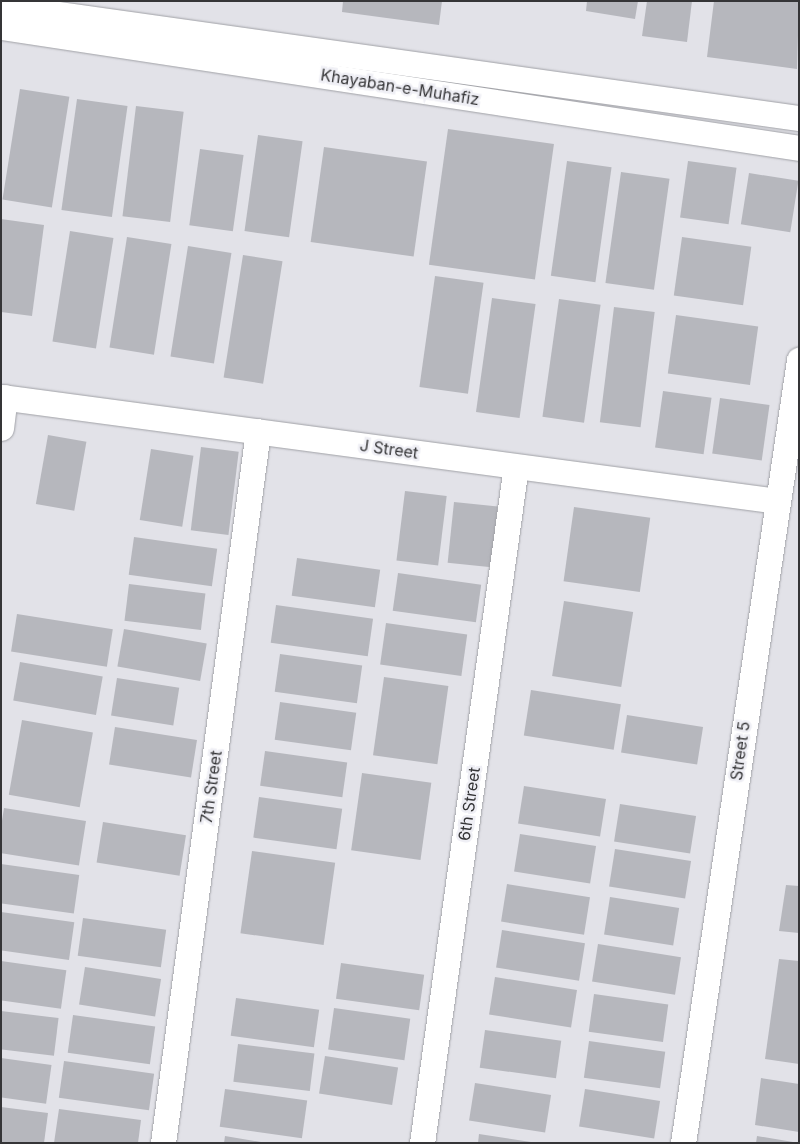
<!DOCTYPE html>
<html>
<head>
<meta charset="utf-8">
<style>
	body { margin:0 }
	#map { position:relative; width:800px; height:1144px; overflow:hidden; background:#e2e2e8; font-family:Inter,sans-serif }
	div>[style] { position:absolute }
	.building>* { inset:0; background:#b6b7bd; transform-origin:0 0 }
	.roads { filter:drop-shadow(0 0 1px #a0a1a6) drop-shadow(0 0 1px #a0a1a6) }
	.minor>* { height:25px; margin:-12.5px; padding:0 12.5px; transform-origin:12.5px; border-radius:12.5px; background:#fff }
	span { translate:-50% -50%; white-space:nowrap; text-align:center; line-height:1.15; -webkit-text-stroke:5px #efeff5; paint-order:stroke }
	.street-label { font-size:16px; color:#353537 }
	.frame { position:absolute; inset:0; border:2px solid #353537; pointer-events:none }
</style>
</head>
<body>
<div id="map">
	<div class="building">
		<div style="clip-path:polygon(343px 1px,442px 1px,439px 25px,342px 12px)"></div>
		<div style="clip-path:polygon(587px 1px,638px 1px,635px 19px,586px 11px)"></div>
		<div style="clip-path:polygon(647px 1px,692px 1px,687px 42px,642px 36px)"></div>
		<div style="clip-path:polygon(714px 1px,799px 1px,797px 69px,707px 57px)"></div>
		<div style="left:20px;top:89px;width:50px;height:112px;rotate:9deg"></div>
		<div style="left:77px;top:99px;width:51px;height:112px;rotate:8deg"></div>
		<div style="left:136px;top:106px;width:48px;height:111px;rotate:7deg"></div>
		<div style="left:448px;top:129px;width:107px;height:137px;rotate:8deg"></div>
		<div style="left:258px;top:135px;width:45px;height:97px;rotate:8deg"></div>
		<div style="left:324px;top:147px;width:104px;height:96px;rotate:8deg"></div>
		<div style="left:200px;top:149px;width:44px;height:77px;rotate:8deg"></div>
		<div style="left:567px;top:161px;width:45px;height:116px;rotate:8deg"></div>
		<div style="left:688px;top:161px;width:49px;height:57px;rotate:8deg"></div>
		<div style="left:621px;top:172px;width:49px;height:112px;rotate:8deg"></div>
		<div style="left:749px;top:173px;width:50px;height:52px;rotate:9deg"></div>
		<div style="clip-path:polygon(1px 219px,44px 225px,32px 316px,1px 312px)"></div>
		<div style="left:70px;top:231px;width:44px;height:112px;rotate:9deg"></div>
		<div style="left:127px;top:237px;width:45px;height:112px;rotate:9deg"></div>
		<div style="left:682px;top:237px;width:70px;height:59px;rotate:8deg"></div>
		<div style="left:188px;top:246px;width:44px;height:112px;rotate:9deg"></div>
		<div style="left:243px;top:255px;width:40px;height:124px;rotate:9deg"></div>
		<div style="left:435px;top:276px;width:49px;height:112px;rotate:8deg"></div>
		<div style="left:492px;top:298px;width:44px;height:115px;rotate:8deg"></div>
		<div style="left:559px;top:299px;width:42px;height:119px;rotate:8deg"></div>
		<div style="left:614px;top:307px;width:41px;height:116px;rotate:7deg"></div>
		<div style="left:676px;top:315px;width:83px;height:59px;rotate:8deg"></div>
		<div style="left:663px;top:391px;width:49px;height:57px;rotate:8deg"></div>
		<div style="left:720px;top:398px;width:50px;height:56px;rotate:8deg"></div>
		<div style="left:48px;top:435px;width:39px;height:70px;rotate:10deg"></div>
		<div style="left:201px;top:447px;width:38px;height:84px;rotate:7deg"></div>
		<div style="left:151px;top:449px;width:43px;height:72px;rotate:9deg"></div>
		<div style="left:405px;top:491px;width:42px;height:70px;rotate:7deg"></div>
		<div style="left:454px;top:502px;width:44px;height:61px;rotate:6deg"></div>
		<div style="left:574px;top:507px;width:77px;height:75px;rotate:8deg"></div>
		<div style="left:134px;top:537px;width:84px;height:38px;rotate:8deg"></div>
		<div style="left:297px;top:558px;width:84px;height:38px;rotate:8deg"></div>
		<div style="left:398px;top:573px;width:84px;height:38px;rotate:8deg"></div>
		<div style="left:129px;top:584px;width:77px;height:37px;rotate:7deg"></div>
		<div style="left:564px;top:601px;width:70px;height:76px;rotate:9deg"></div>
		<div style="left:276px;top:605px;width:98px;height:38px;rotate:8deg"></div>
		<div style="left:17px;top:614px;width:97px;height:38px;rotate:9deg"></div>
		<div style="left:386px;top:623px;width:82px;height:42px;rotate:8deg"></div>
		<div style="left:124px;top:629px;width:84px;height:38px;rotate:10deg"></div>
		<div style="left:280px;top:654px;width:83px;height:38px;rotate:8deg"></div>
		<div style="left:20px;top:662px;width:84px;height:39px;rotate:10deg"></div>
		<div style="left:384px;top:677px;width:65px;height:79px;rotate:8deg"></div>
		<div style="left:117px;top:678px;width:63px;height:38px;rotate:9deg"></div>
		<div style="left:531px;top:690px;width:91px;height:46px;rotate:9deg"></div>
		<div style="left:280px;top:702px;width:77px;height:38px;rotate:8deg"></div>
		<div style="left:627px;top:715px;width:77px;height:38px;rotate:9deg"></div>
		<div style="left:22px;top:720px;width:72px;height:76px;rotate:10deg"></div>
		<div style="left:115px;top:727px;width:83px;height:38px;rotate:9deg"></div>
		<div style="left:265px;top:751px;width:83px;height:35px;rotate:8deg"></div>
		<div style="left:362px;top:773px;width:70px;height:78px;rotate:8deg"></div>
		<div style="left:524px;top:786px;width:83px;height:38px;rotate:9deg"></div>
		<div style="left:259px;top:797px;width:84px;height:41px;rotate:8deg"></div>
		<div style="left:620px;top:804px;width:77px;height:38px;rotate:9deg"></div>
		<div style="left:4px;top:808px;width:83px;height:45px;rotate:9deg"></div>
		<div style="left:103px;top:822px;width:84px;height:41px;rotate:9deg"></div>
		<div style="left:520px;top:834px;width:77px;height:38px;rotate:9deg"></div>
		<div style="left:615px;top:849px;width:77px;height:38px;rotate:9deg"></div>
		<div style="left:252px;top:851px;width:84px;height:83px;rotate:8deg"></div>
		<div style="left:1px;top:864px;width:79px;height:39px;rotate:8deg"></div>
		<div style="left:507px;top:884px;width:84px;height:38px;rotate:9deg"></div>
		<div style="clip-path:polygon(786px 885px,799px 886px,799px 933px,779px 931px)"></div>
		<div style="left:610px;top:897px;width:70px;height:38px;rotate:9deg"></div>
		<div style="left:1px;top:912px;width:74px;height:38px;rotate:8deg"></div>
		<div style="left:83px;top:918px;width:84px;height:38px;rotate:8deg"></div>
		<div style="left:502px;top:930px;width:84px;height:38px;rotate:9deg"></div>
		<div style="left:598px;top:944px;width:84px;height:38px;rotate:9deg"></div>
		<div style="clip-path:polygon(779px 959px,799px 961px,799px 1064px,765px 1059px)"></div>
		<div style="left:1px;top:961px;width:66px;height:39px;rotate:8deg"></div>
		<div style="left:341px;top:963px;width:84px;height:36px;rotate:8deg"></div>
		<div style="left:85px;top:967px;width:77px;height:38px;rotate:9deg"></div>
		<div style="left:495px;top:977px;width:83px;height:38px;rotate:9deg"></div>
		<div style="left:594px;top:994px;width:75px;height:38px;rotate:8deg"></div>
		<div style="left:236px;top:998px;width:84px;height:38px;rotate:8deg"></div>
		<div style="left:334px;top:1008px;width:77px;height:42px;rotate:8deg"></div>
		<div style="left:1px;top:1011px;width:58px;height:38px;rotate:7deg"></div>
		<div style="left:73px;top:1015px;width:83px;height:38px;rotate:8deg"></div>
		<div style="left:485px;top:1030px;width:77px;height:38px;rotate:8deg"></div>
		<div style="left:589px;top:1041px;width:77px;height:37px;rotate:8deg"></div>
		<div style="left:238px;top:1044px;width:77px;height:38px;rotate:7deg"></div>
		<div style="left:325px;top:1056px;width:74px;height:38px;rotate:9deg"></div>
		<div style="left:1px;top:1058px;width:51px;height:39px;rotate:8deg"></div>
		<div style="left:64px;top:1061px;width:91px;height:37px;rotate:8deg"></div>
		<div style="clip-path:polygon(761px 1078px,799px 1084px,799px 1132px,755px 1125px)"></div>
		<div style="left:475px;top:1083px;width:77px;height:38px;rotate:9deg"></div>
		<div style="left:225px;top:1089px;width:83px;height:38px;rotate:8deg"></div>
		<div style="left:585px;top:1089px;width:76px;height:38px;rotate:9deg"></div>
		<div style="clip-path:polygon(1px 1107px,48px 1113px,44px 1143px,1px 1143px)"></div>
		<div style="clip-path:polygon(59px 1109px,141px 1120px,138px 1143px,54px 1143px)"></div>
		<div style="clip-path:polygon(479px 1134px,531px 1142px,531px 1143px,478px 1143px)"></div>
		<div style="clip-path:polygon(225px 1136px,261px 1142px,261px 1143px,224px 1143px)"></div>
		<div style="clip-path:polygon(757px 1136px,793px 1142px,793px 1143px,756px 1143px)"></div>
	</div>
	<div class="roads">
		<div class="minor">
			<div style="left:1px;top:6px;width:806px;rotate:7.99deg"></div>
			<div style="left:1px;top:27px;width:807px;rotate:8.62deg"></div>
			<div style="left:1px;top:397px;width:783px;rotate:7.63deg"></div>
			<div style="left:1px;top:428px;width:31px;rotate:-83deg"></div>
			<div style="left:163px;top:1143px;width:718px;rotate:-82.4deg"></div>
			<div style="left:422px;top:1143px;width:683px;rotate:-82.1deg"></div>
			<div style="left:683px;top:1143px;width:792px;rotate:-81.57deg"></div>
		</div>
	</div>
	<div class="street-label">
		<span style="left:400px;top:87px;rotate:9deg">Khayaban-e-Muhafiz</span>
		<span style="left:389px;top:449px;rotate:8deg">J Street</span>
		<span style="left:740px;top:751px;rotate:-82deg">Street 5</span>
		<span style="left:211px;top:787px;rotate:-82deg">7th Street</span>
		<span style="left:469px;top:804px;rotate:-82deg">6th Street</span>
	</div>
	<div class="frame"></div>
</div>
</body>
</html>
